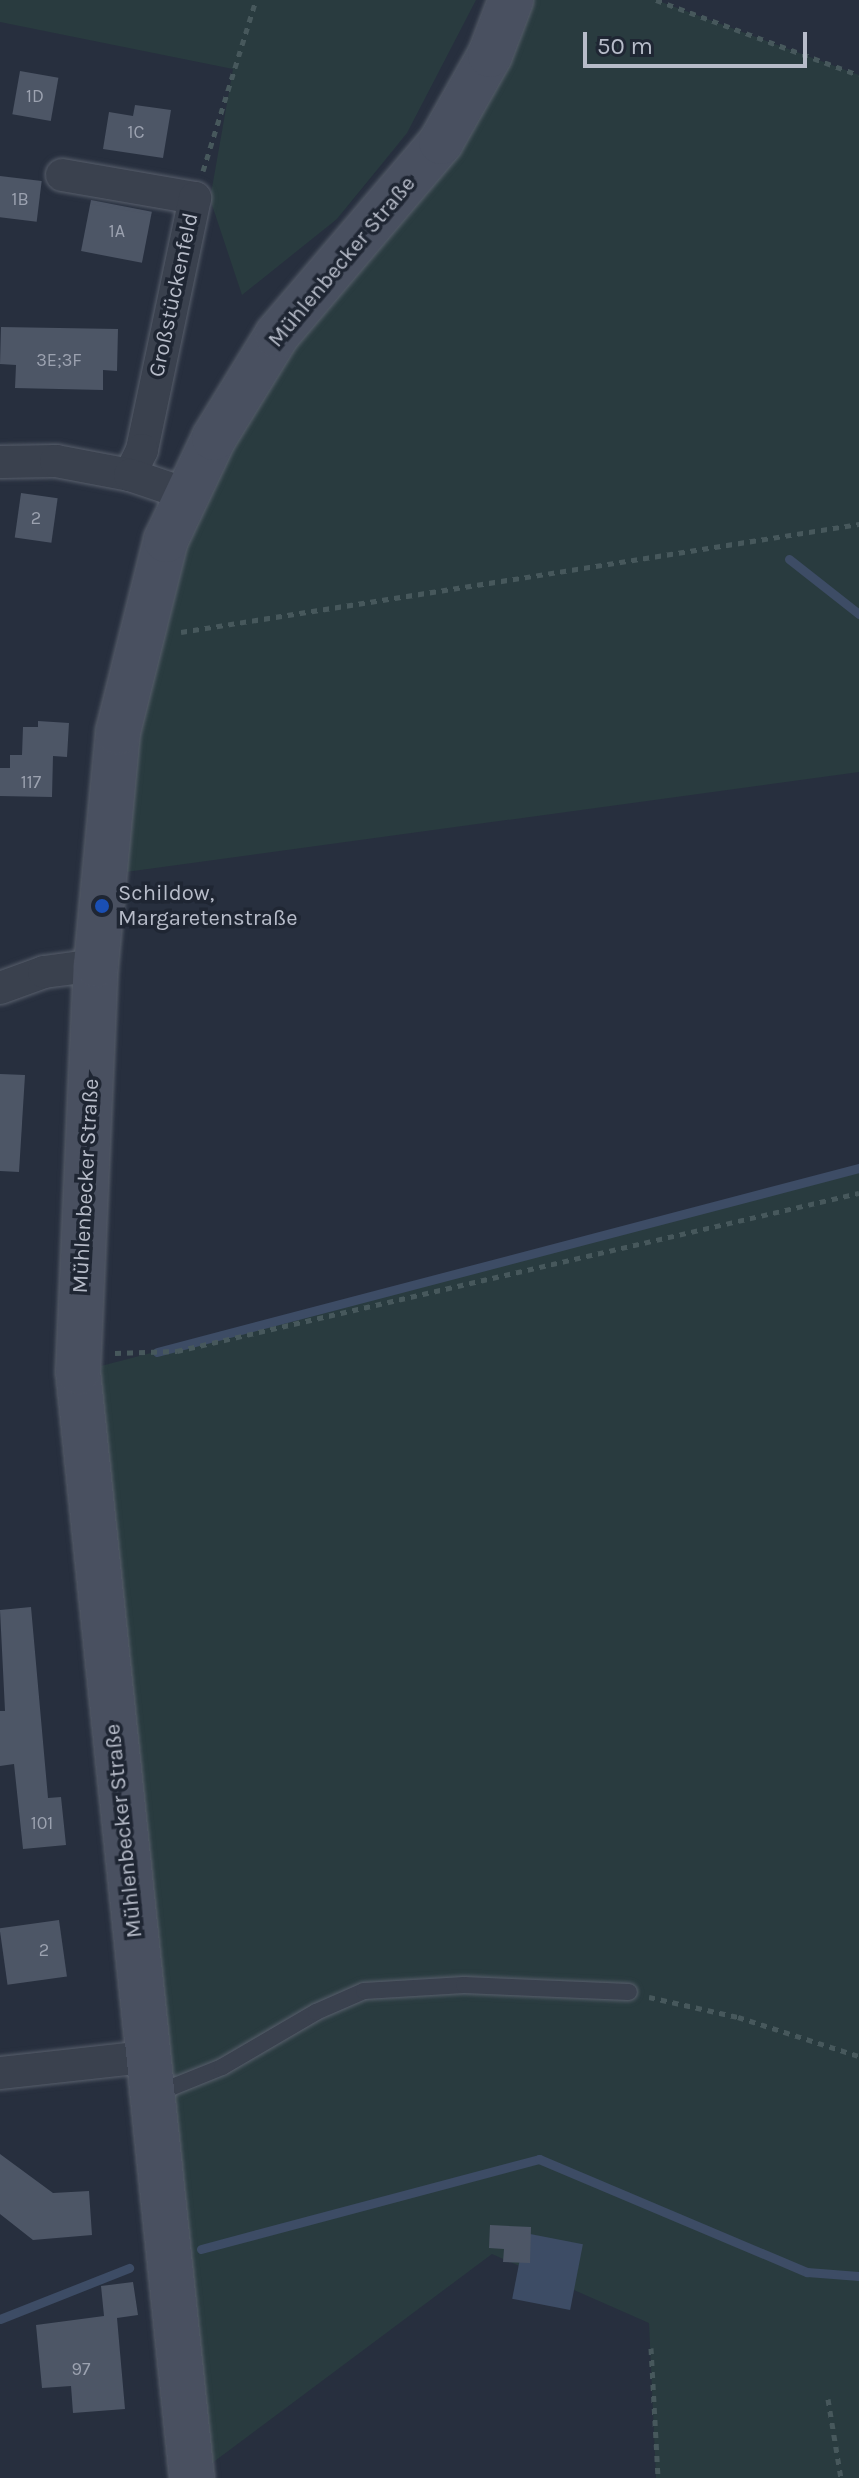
<!DOCTYPE html>
<html>
<head>
<meta charset="utf-8">
<style>
	body { margin:0 }
	#map { position:relative; width:859px; height:2478px; overflow:hidden; background:#272f3e; font-family:Karla,sans-serif }
	div>[style] { position:absolute }
	.green>* { inset:0; background:#293b3f }
	.water>* { inset:0; background:#3d4c65; transform-origin:0 0 }
	.stream>* { height:9px; margin:-4.5px; padding:0 4.5px; transform-origin:4.5px; border-radius:4.5px; background:#3d4c65 }
	.building>* { inset:0; background:#4d5666; transform-origin:0 0 }
	.path>* { height:5px; margin-top:-2.5px; transform-origin:0; background:repeating-linear-gradient(90deg,#47585c 0 6px,transparent 0 12px) }
	.roads { filter:drop-shadow(0 0 2px #585f6c) drop-shadow(0 0 2px #585f6c) }
	.lane>* { height:16px; margin:-8px; padding:0 8px; transform-origin:8px; border-radius:8px; background:#3a414e }
	.street>* { height:32px; margin:-16px; padding:0 16px; transform-origin:16px; border-radius:16px; background:#3a414e }
	.secondary>* { height:44px; margin:-22px; padding:0 22px; transform-origin:22px; border-radius:22px; background:#495060 }
	.dots>* { width:22px; height:22px; translate:-50% -50%; box-sizing:border-box; border:4px solid #1f2633; border-radius:50% }
	span { translate:-50% -50%; white-space:nowrap; text-align:center; line-height:1.15; -webkit-text-stroke:7px #1f2633; paint-order:stroke }
	.number-label { font-size:18px; color:#9ca2b0 }
	.number-label span { -webkit-text-stroke-width:0 }
	.street-label { font-size:22px; color:#b7bcc9 }
	.poi-label { font-size:22px; color:#b7bcc9 }
	.left { translate:0 -50%; text-align:left }
	.scale { position:absolute; left:583px; top:32px; width:224px; height:36px; box-sizing:border-box; border:4px solid #b7bcc9; border-top:0; padding-left:10px; font-size:24px; line-height:28px; white-space:nowrap; color:#b7bcc9; -webkit-text-stroke:6px #1f2633; paint-order:stroke }
</style>
</head>
<body>
<div id="map">
	<div class="green">
		<div style="clip-path:polygon(0 0,476px 0,407px 133px,337px 219px,242px 295px,210px 199px,233px 69px,0 22px)"></div>
		<div style="clip-path:polygon(514px 0,656px 0,859px 75px,859px 772px,126px 872px,138px 735px,166px 540px)"></div>
		<div style="clip-path:polygon(859px 1168px,859px 2478px,656px 2478px,649px 2323px,492px 2254px,192px 2478px,78px 1372px)"></div>
	</div>
	<div class="water">
		<div style="left:525px;top:2233px;width:59px;height:67px;rotate:11deg"></div>
	</div>
	<div class="stream">
		<div style="left:789px;top:559px;width:89px;rotate:38.2deg"></div>
		<div style="left:157px;top:1352px;width:726px;rotate:-14.69deg"></div>
		<div style="left:201px;top:2249px;width:350px;rotate:-14.9deg"></div>
		<div style="left:539px;top:2159px;width:291px;rotate:22.9deg"></div>
		<div style="left:807px;top:2272px;width:52px;rotate:4.4deg"></div>
		<div style="left:0;top:2319px;width:139px;rotate:-21.6deg"></div>
	</div>
	<div class="building">
		<div style="left:20px;top:71px;width:39px;height:44px;rotate:10deg"></div>
		<div style="clip-path:polygon(135px 105px,171px 110px,163px 158px,103px 149px,109px 112px,133px 116px)"></div>
		<div style="left:0;top:176px;width:42px;height:41px;rotate:7deg"></div>
		<div style="left:91px;top:200px;width:62px;height:52px;rotate:11deg"></div>
		<div style="clip-path:polygon(1px 327px,118px 329px,117px 371px,103px 370px,103px 390px,15px 388px,16px 365px,0 364px)"></div>
		<div style="left:21px;top:493px;width:37px;height:45px;rotate:8deg"></div>
		<div style="clip-path:polygon(38px 721px,69px 723px,67px 757px,53px 756px,52px 797px,0 796px,0 768px,10px 768px,10px 755px,22px 755px,23px 727px,38px 727px)"></div>
		<div style="clip-path:polygon(0 1074px,25px 1075px,19px 1172px,0 1171px)"></div>
		<div style="clip-path:polygon(31px 1607px,48px 1798px,61px 1797px,66px 1845px,23px 1849px,14px 1764px,0 1766px,0 1711px,5px 1711px,0 1610px)"></div>
		<div style="left:59px;top:1920px;width:57px;height:60px;rotate:82deg"></div>
		<div style="clip-path:polygon(0 2154px,53px 2193px,89px 2191px,92px 2235px,33px 2240px,0 2214px)"></div>
		<div style="clip-path:polygon(490px 2225px,531px 2227px,530px 2263px,503px 2262px,504px 2249px,489px 2248px)"></div>
		<div style="clip-path:polygon(133px 2282px,138px 2315px,117px 2318px,125px 2409px,73px 2413px,71px 2386px,42px 2388px,36px 2325px,104px 2316px,101px 2286px)"></div>
	</div>
	<div class="path">
		<div style="left:656px;top:0;width:216px;rotate:20.3deg"></div>
		<div style="left:203px;top:171px;width:179px;rotate:-72.8deg"></div>
		<div style="left:181px;top:632px;width:687px;rotate:-9.05deg"></div>
		<div style="left:115px;top:1353px;width:62px;rotate:-1.8deg"></div>
		<div style="left:177px;top:1351px;width:700px;rotate:-13.04deg"></div>
		<div style="left:649px;top:1997px;width:91px;rotate:12.7deg"></div>
		<div style="left:738px;top:2017px;width:127px;rotate:17.9deg"></div>
		<div style="left:651px;top:2348px;width:130px;rotate:86.9deg"></div>
		<div style="left:828px;top:2399px;width:80px;rotate:80.7deg"></div>
	</div>
	<div class="roads">
		<div class="lane">
			<div style="left:155px;top:2094px;width:72px;rotate:-21.9deg"></div>
			<div style="left:222px;top:2067px;width:109px;rotate:-30.3deg"></div>
			<div style="left:316px;top:2012px;width:52px;rotate:-23.6deg"></div>
			<div style="left:364px;top:1991px;width:100px;rotate:-3.4deg"></div>
			<div style="left:464px;top:1985px;width:165px;rotate:2.4deg"></div>
		</div>
		<div class="street">
			<div style="left:62px;top:175px;width:135px;rotate:9.8deg"></div>
			<div style="left:195px;top:198px;width:258px;rotate:101.9deg"></div>
			<div style="left:142px;top:450px;width:28px;rotate:116deg"></div>
			<div style="left:0;top:462px;width:56px;rotate:-1deg"></div>
			<div style="left:56px;top:461px;width:75px;rotate:10.7deg"></div>
			<div style="left:130px;top:475px;width:59px;rotate:18.7deg"></div>
			<div style="left:0;top:988px;width:47px;rotate:-20deg"></div>
			<div style="left:44px;top:972px;width:52px;rotate:-7.7deg"></div>
			<div style="left:0;top:2073px;width:147px;rotate:-6.3deg"></div>
		</div>
		<div class="secondary">
			<div style="left:192px;top:2478px;width:1112px;rotate:-95.88deg"></div>
			<div style="left:78px;top:1372px;width:407px;rotate:-87.5deg"></div>
			<div style="left:96px;top:965px;width:234px;rotate:-84.6deg"></div>
			<div style="left:118px;top:732px;width:198px;rotate:-76deg"></div>
			<div style="left:166px;top:540px;width:113px;rotate:-64.8deg"></div>
			<div style="left:214px;top:438px;width:121px;rotate:-58.5deg"></div>
			<div style="left:277px;top:335px;width:253px;rotate:-49.6deg"></div>
			<div style="left:441px;top:142px;width:100px;rotate:-60.6deg"></div>
			<div style="left:490px;top:55px;width:59px;rotate:-69.1deg"></div>
		</div>
	</div>
	<div class="dots">
		<div style="left:102px;top:906px;background:#1a4fb4"></div>
	</div>
	<div class="number-label">
		<span style="left:35px;top:96px">1D</span>
		<span style="left:136px;top:132px">1C</span>
		<span style="left:20px;top:199px">1B</span>
		<span style="left:117px;top:231px">1A</span>
		<span style="left:59px;top:360px">3E;3F</span>
		<span style="left:36px;top:518px">2</span>
		<span style="left:31px;top:782px">117</span>
		<span style="left:42px;top:1823px">101</span>
		<span style="left:44px;top:1950px">2</span>
		<span style="left:81px;top:2369px">97</span>
	</div>
	<div class="street-label">
		<span style="left:342px;top:262px;rotate:-50deg">Mühlenbecker Straße</span>
		<span style="left:174px;top:295px;rotate:-78deg">Großstückenfeld</span>
		<span style="left:86px;top:1186px;rotate:-87deg">Mühlenbecker Straße</span>
		<span style="left:124px;top:1831px;rotate:-96deg">Mühlenbecker Straße</span>
	</div>
	<div class="poi-label">
		<span class="left" style="left:118px;top:906px">Schildow,<br>Margaretenstraße</span>
	</div>
	<div class="scale">50 m</div>
</div>
</body>
</html>
